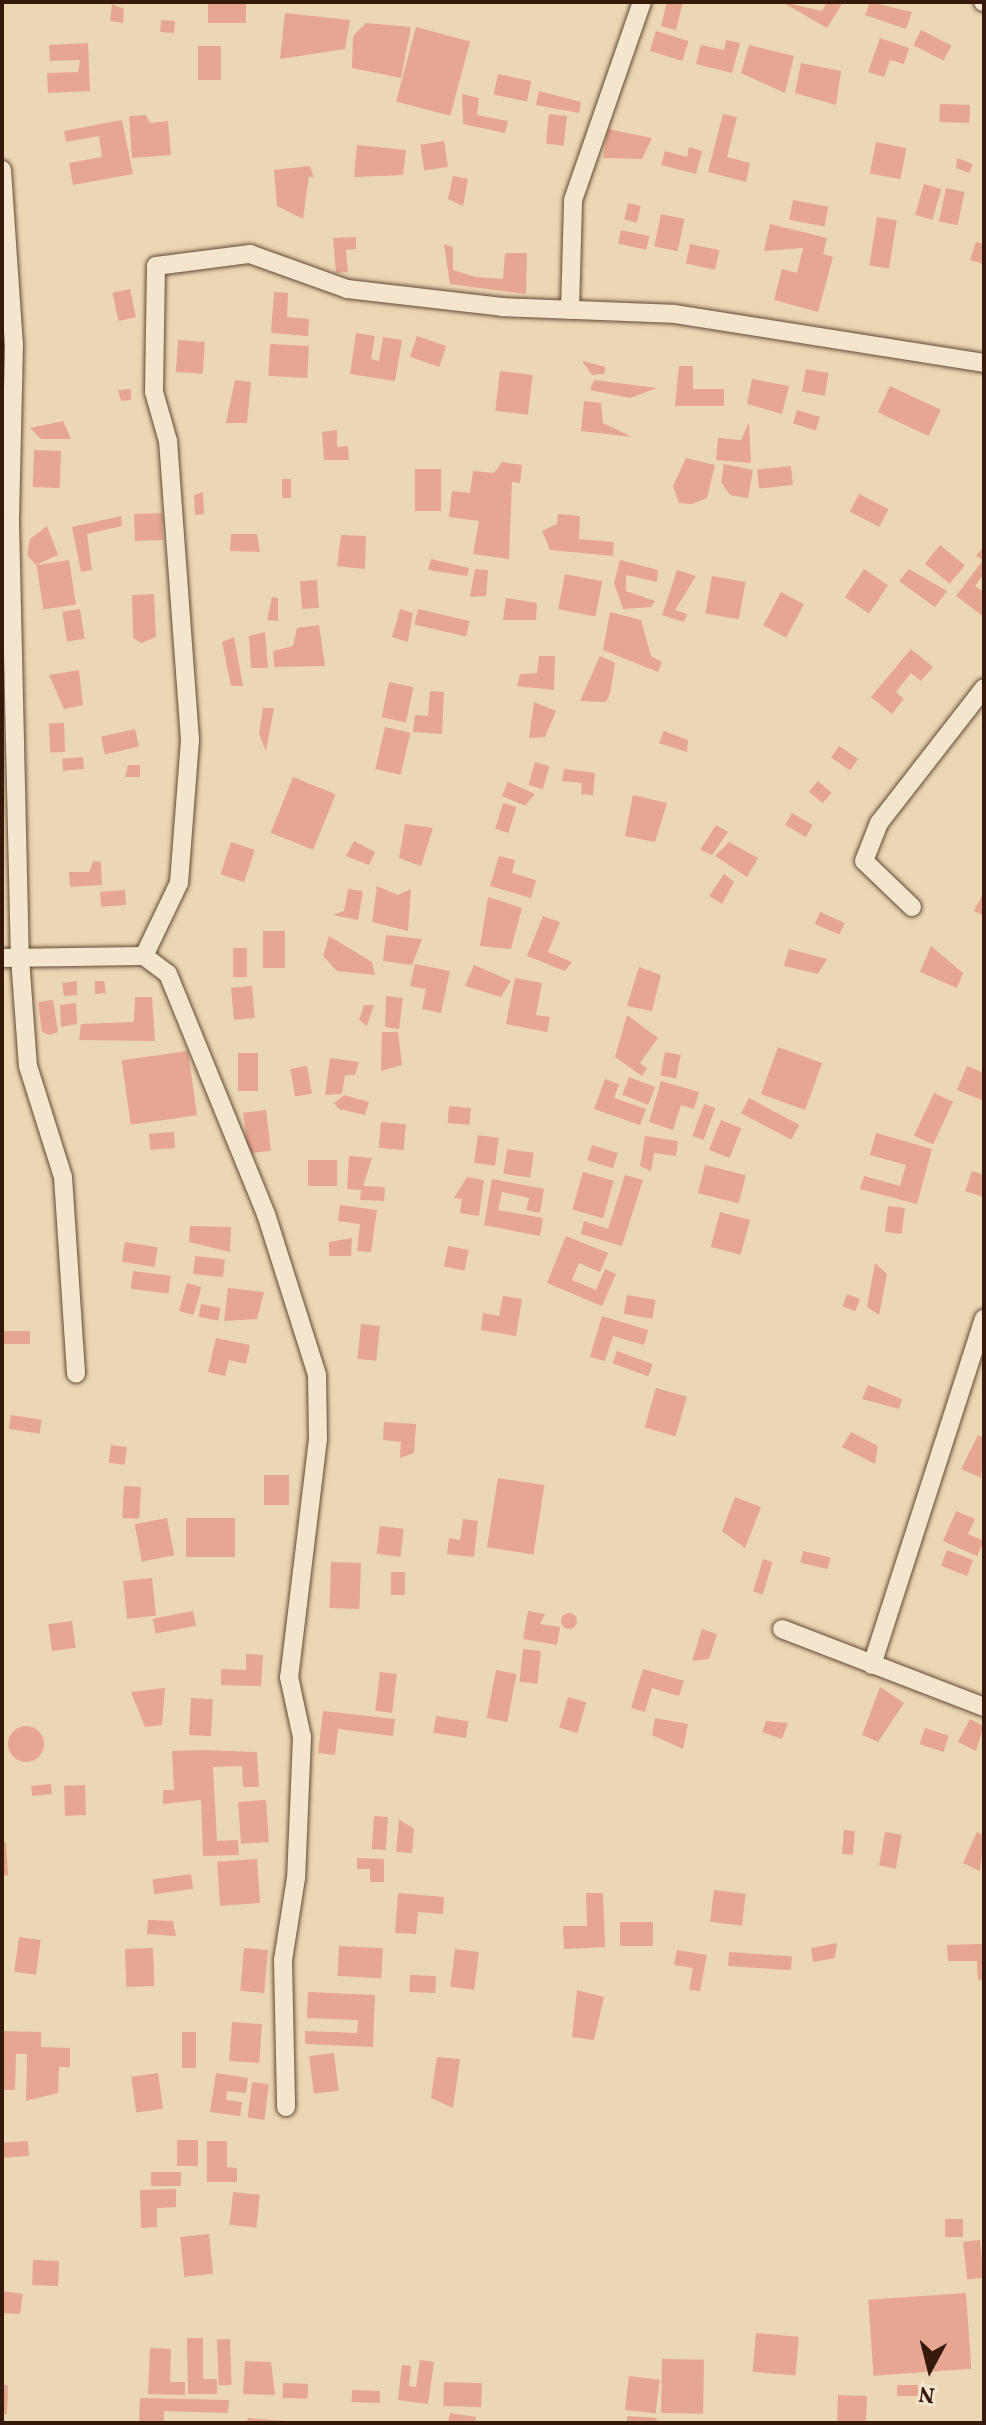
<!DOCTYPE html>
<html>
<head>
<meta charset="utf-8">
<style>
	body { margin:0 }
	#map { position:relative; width:986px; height:2425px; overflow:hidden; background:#ecd7b4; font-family:Vollkorn,serif }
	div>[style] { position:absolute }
	.building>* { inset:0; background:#e6a692; transform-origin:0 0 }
	.round { border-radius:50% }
	.roads { filter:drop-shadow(0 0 2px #634835) drop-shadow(0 0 2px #634835) }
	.street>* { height:18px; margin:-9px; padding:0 9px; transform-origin:9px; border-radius:9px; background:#f3e5ce }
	span { translate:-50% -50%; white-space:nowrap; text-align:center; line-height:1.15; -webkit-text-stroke:6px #f3e5ce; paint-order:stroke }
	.frame { position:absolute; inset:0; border:4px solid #35190b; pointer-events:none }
	.north { position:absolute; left:890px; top:2329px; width:80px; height:80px; -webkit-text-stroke:6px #f3e5ce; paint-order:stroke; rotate:187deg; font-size:22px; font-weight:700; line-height:32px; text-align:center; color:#35190b }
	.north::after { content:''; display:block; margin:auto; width:28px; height:36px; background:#35190b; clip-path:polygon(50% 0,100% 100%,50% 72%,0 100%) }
</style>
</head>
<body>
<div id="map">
	<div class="building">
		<div style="left:208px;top:2px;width:38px;height:21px"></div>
		<div style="clip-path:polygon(667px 2px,683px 2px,676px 30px,661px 26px)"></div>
		<div style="clip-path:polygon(782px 2px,822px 11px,827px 2px,843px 2px,827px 28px)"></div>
		<div style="clip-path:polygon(870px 2px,912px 12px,906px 29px,865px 15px)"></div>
		<div style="clip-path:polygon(112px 4px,124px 9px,123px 23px,110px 21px)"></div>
		<div style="clip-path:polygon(285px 13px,350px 20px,345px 49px,280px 59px)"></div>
		<div style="left:161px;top:20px;width:14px;height:12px;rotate:4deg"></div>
		<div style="clip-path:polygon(366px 23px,411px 27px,401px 78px,352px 68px,353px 36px)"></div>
		<div style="left:416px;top:27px;width:56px;height:77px;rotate:15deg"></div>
		<div style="left:921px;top:30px;width:34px;height:17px;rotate:27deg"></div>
		<div style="left:656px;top:31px;width:34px;height:21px;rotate:17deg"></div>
		<div style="clip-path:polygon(880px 38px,909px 48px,904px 64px,890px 60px,884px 77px,868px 72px)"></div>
		<div style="clip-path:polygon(726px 40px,740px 43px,732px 73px,696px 64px,701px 45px,724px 50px)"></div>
		<div style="clip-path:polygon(88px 43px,90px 91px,48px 93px,47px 73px,78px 72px,80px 60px,50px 61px,49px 45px)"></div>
		<div style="clip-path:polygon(749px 45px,794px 56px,785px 93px,741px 73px)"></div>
		<div style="left:198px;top:46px;width:23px;height:34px"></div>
		<div style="clip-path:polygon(801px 63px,841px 71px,836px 105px,795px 93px)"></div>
		<div style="left:498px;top:74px;width:34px;height:21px;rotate:12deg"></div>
		<div style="clip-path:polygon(539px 91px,581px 102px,579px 113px,536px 105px)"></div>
		<div style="clip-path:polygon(462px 94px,479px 98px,477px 115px,508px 121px,505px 133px,463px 124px)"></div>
		<div style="left:940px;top:104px;width:30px;height:18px;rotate:2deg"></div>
		<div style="left:549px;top:114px;width:18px;height:30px;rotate:6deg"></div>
		<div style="clip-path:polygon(723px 114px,737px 117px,727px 157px,750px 163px,746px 182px,708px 172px)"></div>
		<div style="clip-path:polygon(146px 115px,150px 123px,168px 121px,171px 155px,132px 158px,129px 116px)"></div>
		<div style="clip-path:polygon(122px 120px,133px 174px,73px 185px,69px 163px,102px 157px,99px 136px,66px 142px,64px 131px)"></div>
		<div style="clip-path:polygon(608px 129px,652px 138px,642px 159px,603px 158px)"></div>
		<div style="left:444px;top:141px;width:26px;height:24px;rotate:81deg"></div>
		<div style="left:876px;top:142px;width:31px;height:32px;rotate:11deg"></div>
		<div style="clip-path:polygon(357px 145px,406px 150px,403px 175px,354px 177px)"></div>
		<div style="clip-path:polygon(689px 147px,702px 151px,696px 174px,661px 165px,665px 151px,687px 157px)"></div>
		<div style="clip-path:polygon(957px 158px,973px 164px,969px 173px,956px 168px)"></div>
		<div style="clip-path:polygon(310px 166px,314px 178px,309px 176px,303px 219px,277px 206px,274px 170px)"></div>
		<div style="clip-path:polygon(453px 176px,468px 179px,463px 206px,448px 199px)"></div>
		<div style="left:924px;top:184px;width:18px;height:32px;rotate:16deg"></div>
		<div style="left:946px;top:188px;width:19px;height:34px;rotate:12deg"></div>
		<div style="left:793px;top:200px;width:36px;height:20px;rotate:11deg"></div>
		<div style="left:628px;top:203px;width:13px;height:17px;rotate:13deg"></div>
		<div style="left:661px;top:214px;width:24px;height:33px;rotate:12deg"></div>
		<div style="left:877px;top:217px;width:20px;height:49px;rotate:9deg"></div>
		<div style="clip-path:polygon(770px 224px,827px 238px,823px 254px,833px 257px,818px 312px,774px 300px,782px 269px,797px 273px,803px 248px,764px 251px)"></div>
		<div style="left:621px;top:230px;width:29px;height:14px;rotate:12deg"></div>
		<div style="clip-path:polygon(356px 237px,356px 249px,346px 250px,348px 272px,336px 273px,333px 238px)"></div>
		<div style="clip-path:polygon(976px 242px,984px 244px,984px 264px,970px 260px)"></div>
		<div style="clip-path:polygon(444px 244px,453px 247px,453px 270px,476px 277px,503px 279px,505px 253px,527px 253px,526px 294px,450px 284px)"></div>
		<div style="left:690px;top:244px;width:30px;height:20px;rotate:12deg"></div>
		<div style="left:130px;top:289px;width:29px;height:18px;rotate:78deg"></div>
		<div style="clip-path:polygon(274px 292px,288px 293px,287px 317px,309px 319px,308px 336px,271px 333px)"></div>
		<div style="clip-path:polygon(356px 333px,375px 336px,371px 359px,379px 361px,383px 337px,402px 340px,395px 381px,350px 374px)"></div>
		<div style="left:417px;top:336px;width:31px;height:22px;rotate:19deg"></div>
		<div style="left:178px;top:340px;width:27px;height:32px;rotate:4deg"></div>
		<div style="left:270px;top:344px;width:39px;height:32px;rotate:3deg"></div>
		<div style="clip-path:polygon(582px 361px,606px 367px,604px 374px,592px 375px)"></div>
		<div style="clip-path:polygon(679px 366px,693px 366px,693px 389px,724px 389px,724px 406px,675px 406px)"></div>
		<div style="left:806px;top:369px;width:23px;height:23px;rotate:10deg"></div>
		<div style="left:500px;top:371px;width:33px;height:40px;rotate:7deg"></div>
		<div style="clip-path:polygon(752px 379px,789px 386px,782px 414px,747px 404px)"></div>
		<div style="clip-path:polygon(235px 380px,251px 382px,247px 423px,226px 423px)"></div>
		<div style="clip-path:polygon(594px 380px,657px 388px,630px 398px,590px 390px)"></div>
		<div style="left:890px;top:386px;width:56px;height:29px;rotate:25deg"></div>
		<div style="clip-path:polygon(131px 389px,131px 400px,121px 401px,118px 390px)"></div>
		<div style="clip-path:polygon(584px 401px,601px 403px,603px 423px,632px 437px,581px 431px)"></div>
		<div style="left:797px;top:410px;width:24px;height:14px;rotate:17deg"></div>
		<div style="clip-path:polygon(63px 421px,71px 439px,41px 439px,30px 428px)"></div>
		<div style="clip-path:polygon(749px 422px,751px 463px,716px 460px,718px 438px,741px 440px)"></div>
		<div style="clip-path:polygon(337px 430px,337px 447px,348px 446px,349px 460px,324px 460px,322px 432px)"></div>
		<div style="left:34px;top:450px;width:27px;height:37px;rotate:2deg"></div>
		<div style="clip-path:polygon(686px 458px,715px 465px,707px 498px,692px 504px,679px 503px,673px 486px)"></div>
		<div style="clip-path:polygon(502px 462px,522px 465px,520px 483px,512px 482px,509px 559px,473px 554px,479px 521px,449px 517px,452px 491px,470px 493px,473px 471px,494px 473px)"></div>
		<div style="clip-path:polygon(724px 464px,753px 470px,748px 498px,730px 495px,721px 482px)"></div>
		<div style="left:791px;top:466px;width:19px;height:34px;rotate:84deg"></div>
		<div style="left:415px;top:469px;width:26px;height:42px"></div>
		<div style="left:282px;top:479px;width:9px;height:19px"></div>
		<div style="clip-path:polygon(203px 492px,204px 514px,195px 515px,194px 495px)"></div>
		<div style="left:859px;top:494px;width:33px;height:20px;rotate:27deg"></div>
		<div style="left:162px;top:513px;width:27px;height:28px;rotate:88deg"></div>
		<div style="clip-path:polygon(558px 514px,580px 516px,579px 539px,614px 542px,613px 556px,550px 550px,542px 531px,557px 524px)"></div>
		<div style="clip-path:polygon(121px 516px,122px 526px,87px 534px,92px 570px,81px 572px,72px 527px)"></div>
		<div style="clip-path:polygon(47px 526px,58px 555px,36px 565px,27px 555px,30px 539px)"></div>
		<div style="clip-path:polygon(231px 534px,257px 534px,260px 552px,230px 551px)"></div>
		<div style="clip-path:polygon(341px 535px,366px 536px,365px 569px,337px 566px)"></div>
		<div style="left:940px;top:545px;width:32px;height:24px;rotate:39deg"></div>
		<div style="clip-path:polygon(984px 546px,984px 574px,975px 586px,984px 592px,984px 617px,956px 596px,983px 560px,976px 556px)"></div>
		<div style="clip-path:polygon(431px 559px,469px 568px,467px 576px,428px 570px)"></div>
		<div style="left:69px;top:560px;width:45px;height:33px;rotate:81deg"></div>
		<div style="clip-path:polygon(620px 560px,658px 570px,657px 582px,626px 575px,626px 591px,655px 601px,651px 607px,623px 609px,614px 583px)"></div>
		<div style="clip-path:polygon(475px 569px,488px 570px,486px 596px,470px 597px)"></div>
		<div style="left:864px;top:569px;width:29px;height:34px;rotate:34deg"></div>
		<div style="clip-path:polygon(909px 569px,947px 591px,935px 607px,899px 581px)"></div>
		<div style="clip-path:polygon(677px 570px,696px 576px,675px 610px,687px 614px,684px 622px,662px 615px)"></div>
		<div style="left:565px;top:574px;width:38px;height:36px;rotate:11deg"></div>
		<div style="left:712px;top:576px;width:34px;height:38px;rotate:10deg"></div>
		<div style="left:317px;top:580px;width:28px;height:17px;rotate:86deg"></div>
		<div style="left:781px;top:592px;width:26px;height:38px;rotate:28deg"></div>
		<div style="clip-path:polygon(154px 594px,156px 637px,141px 643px,133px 638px,132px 595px)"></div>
		<div style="clip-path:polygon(272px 597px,278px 598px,278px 621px,267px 620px)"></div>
		<div style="clip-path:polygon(506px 598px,537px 603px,536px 620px,503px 620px)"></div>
		<div style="left:80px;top:609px;width:30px;height:18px;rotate:81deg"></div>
		<div style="clip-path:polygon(400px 609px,413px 613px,408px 642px,392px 637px)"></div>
		<div style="left:418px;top:609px;width:53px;height:16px;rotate:13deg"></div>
		<div style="clip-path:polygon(610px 612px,641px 620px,651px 656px,662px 662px,658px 672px,603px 650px)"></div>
		<div style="clip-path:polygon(319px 625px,325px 666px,274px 667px,273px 651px,293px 646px,297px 628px)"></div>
		<div style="clip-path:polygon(265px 632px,268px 668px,251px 668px,249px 636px)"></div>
		<div style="clip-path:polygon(234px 637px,243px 686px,231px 686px,222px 642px)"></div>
		<div style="clip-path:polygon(911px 649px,933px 667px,921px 681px,911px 673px,896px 692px,904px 699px,892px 714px,871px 697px)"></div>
		<div style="clip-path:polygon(539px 656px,555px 656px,554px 690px,517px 686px,520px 674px,537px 673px)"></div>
		<div style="clip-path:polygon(600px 656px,615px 663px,610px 694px,606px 702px,580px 701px)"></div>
		<div style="clip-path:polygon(79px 670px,83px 705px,64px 709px,49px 675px)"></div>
		<div style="left:389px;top:682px;width:25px;height:36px;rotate:12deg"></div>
		<div style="clip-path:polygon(430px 691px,444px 692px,442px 734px,413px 732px,415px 715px,428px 716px)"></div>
		<div style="clip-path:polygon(534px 702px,556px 711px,545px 737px,529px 738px)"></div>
		<div style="clip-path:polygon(263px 708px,274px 708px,266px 751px,259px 734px)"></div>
		<div style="left:64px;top:723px;width:29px;height:15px;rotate:88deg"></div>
		<div style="left:385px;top:727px;width:26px;height:43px;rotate:13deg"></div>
		<div style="left:135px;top:729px;width:18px;height:35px;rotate:77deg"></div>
		<div style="clip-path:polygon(664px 731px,688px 740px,687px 752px,659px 743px)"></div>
		<div style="left:839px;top:746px;width:23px;height:14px;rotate:34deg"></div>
		<div style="left:83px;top:757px;width:12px;height:21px;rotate:85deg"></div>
		<div style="left:535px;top:762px;width:15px;height:24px;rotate:16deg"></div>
		<div style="clip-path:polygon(128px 765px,140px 765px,140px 777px,125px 777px)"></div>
		<div style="clip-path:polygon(564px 769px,595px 773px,593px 795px,581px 794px,582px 783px,562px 781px)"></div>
		<div style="left:293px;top:777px;width:46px;height:60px;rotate:22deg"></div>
		<div style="left:818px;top:781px;width:18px;height:14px;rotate:41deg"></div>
		<div style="clip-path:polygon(508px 782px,535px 794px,525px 806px,502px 796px)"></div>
		<div style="clip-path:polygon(633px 795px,667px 803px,655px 842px,625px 836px)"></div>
		<div style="left:503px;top:803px;width:14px;height:27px;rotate:17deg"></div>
		<div style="left:792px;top:813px;width:24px;height:14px;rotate:30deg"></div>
		<div style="clip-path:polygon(405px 824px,433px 828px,421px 866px,399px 858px)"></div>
		<div style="clip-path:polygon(716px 825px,728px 832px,712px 855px,700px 850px)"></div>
		<div style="clip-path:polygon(354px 841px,375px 852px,369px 865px,346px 856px)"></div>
		<div style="left:231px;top:842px;width:25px;height:34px;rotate:18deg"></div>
		<div style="clip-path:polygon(729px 842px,758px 858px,747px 877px,715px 856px)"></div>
		<div style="clip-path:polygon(499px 856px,515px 860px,512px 873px,536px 880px,531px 898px,490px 886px)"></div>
		<div style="clip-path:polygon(93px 861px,101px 862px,102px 885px,70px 887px,69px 872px,89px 872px)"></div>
		<div style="clip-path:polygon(724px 874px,734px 882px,722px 904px,709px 896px)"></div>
		<div style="clip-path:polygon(377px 886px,398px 895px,411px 889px,408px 931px,372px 922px)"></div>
		<div style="clip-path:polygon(348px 889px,363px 891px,358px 920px,333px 915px,344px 911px)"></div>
		<div style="left:125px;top:890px;width:15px;height:25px;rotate:86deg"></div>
		<div style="clip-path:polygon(984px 892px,984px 916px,974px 911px)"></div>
		<div style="clip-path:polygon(488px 897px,522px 908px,511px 949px,480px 946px)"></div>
		<div style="left:820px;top:912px;width:27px;height:13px;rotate:24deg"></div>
		<div style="clip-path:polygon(543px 916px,560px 922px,548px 952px,572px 962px,565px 971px,527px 956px)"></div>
		<div style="left:263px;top:931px;width:22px;height:37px"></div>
		<div style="clip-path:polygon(386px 935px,422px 939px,412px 965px,383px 961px)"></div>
		<div style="clip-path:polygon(329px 936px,372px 962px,375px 975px,337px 971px,323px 956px)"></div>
		<div style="clip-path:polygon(931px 946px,963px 973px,957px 988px,920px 972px)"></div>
		<div style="left:233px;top:948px;width:14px;height:29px"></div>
		<div style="clip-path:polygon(789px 949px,827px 959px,818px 974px,784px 966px)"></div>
		<div style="clip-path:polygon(415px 964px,450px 971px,441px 1013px,422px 1009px,426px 989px,410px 986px)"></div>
		<div style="clip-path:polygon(474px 965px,511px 981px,501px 997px,465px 986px)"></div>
		<div style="clip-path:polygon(639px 967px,661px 975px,652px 1011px,627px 1006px)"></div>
		<div style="clip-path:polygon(515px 978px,542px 983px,536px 1015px,550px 1017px,547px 1032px,506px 1024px)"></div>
		<div style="clip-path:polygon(77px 981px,77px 995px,64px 996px,62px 983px)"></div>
		<div style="clip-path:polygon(95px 981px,104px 981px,106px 993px,95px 994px)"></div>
		<div style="left:252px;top:986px;width:32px;height:21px;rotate:85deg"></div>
		<div style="clip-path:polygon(386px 996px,403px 998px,399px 1029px,385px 1027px)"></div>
		<div style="clip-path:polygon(135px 997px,152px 997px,155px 1041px,79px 1040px,81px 1024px,134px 1022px)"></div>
		<div style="clip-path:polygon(53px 1000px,58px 1032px,50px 1035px,42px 1032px,38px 1002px)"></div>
		<div style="clip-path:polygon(76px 1003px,77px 1024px,61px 1027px,60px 1005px)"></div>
		<div style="clip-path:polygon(364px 1005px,374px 1005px,367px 1026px,359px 1020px)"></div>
		<div style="clip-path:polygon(627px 1015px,658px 1038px,640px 1063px,647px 1068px,642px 1076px,615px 1057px)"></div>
		<div style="clip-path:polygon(382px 1032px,398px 1032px,402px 1065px,381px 1071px)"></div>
		<div style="left:778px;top:1047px;width:47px;height:50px;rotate:20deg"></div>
		<div style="left:188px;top:1051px;width:65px;height:67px;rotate:82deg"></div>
		<div style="left:665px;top:1052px;width:16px;height:24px;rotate:11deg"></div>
		<div style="left:238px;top:1053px;width:20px;height:38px"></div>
		<div style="clip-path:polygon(330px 1058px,359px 1062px,355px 1075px,345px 1075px,342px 1094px,325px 1095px)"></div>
		<div style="left:307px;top:1066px;width:28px;height:17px;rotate:80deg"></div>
		<div style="clip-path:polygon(967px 1066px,984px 1073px,984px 1101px,957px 1090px)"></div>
		<div style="left:629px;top:1077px;width:28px;height:19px;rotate:21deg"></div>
		<div style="clip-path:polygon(605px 1079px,619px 1084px,614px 1098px,646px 1109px,640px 1125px,594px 1109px)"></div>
		<div style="clip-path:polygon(661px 1081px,699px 1092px,694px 1109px,681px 1105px,673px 1130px,649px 1122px)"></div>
		<div style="left:934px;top:1093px;width:21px;height:47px;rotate:25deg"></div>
		<div style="clip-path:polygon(344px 1095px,369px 1102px,365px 1115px,339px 1109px,334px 1103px)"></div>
		<div style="left:749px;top:1098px;width:57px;height:17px;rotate:28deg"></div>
		<div style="left:704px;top:1104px;width:12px;height:34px;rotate:20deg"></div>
		<div style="left:449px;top:1106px;width:22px;height:17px;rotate:5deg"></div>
		<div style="left:266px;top:1110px;width:41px;height:23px;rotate:83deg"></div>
		<div style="left:721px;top:1120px;width:22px;height:32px;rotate:22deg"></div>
		<div style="left:381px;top:1122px;width:25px;height:26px;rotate:5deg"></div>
		<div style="left:174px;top:1132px;width:16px;height:25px;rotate:86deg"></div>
		<div style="clip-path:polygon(876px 1133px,932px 1149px,917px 1204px,860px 1189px,864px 1176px,900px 1186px,906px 1165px,870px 1155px)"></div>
		<div style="left:478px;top:1135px;width:21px;height:28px;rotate:8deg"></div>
		<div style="clip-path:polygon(645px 1136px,678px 1141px,676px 1156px,654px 1153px,651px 1171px,640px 1166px)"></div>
		<div style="left:592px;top:1145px;width:27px;height:16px;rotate:17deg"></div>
		<div style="left:507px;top:1149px;width:27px;height:25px;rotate:8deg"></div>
		<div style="clip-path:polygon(349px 1156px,372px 1158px,363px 1186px,385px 1187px,384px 1201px,360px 1200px,361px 1190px,347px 1189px)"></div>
		<div style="left:337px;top:1160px;width:26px;height:29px;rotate:90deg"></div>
		<div style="left:705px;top:1165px;width:42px;height:29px;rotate:14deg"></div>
		<div style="clip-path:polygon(972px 1171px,984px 1175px,984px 1197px,965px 1191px)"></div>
		<div style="left:583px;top:1172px;width:32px;height:39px;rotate:16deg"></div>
		<div style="clip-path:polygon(625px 1175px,643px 1180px,622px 1246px,581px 1234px,584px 1221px,608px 1229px)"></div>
		<div style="clip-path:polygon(467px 1177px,484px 1180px,479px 1216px,460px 1213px,462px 1199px,454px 1198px)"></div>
		<div style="clip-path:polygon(492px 1179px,544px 1189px,540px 1213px,526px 1210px,529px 1198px,502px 1192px,498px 1210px,543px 1218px,540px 1236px,484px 1225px)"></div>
		<div style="clip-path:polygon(340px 1205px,377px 1210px,371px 1252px,357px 1251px,360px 1224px,338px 1221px)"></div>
		<div style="left:888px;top:1206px;width:17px;height:26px;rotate:7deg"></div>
		<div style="left:720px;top:1212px;width:31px;height:36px;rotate:15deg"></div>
		<div style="clip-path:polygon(190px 1226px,231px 1227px,230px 1252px,189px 1242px)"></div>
		<div style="clip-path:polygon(566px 1236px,608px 1253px,600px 1272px,579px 1263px,572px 1280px,596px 1290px,605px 1269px,616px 1274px,602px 1306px,547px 1283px)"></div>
		<div style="clip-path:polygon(352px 1238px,351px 1256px,329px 1256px,329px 1242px)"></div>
		<div style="left:125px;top:1242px;width:33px;height:20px;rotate:9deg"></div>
		<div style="left:448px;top:1246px;width:21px;height:21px;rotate:11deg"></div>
		<div style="left:195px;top:1256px;width:30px;height:18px;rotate:6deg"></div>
		<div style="clip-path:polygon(875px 1263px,887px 1274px,879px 1315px,867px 1307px)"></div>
		<div style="left:133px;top:1271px;width:38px;height:18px;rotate:7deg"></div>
		<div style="left:187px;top:1283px;width:15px;height:29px;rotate:16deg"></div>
		<div style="clip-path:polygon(228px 1288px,264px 1292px,257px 1319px,224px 1321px)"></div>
		<div style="left:847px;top:1294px;width:14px;height:13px;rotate:21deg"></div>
		<div style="left:627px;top:1295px;width:29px;height:19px;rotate:10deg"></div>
		<div style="clip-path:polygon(503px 1296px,522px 1299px,516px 1336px,481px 1330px,483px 1313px,499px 1316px)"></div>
		<div style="left:201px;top:1304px;width:20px;height:13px;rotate:11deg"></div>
		<div style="clip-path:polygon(602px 1316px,648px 1330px,644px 1345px,613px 1336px,605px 1361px,590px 1357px)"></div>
		<div style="left:361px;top:1324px;width:19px;height:35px;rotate:6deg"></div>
		<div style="left:2px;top:1331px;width:28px;height:13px"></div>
		<div style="clip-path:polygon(216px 1338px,250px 1345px,246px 1364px,229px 1360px,225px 1376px,208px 1372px)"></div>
		<div style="left:617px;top:1351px;width:38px;height:13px;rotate:20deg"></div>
		<div style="clip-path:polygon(868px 1385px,902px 1399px,899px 1409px,862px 1399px)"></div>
		<div style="left:656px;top:1388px;width:32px;height:41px;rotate:16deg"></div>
		<div style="left:11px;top:1415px;width:31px;height:14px;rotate:9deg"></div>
		<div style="clip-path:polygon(384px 1422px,416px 1424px,414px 1453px,400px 1458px,401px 1442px,383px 1440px)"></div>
		<div style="clip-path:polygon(851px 1432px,878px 1446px,875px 1464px,842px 1447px)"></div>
		<div style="clip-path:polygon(978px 1435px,984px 1438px,981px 1478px,961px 1469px)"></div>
		<div style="left:111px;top:1445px;width:16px;height:18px;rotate:7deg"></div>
		<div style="left:264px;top:1475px;width:25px;height:30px"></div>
		<div style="left:498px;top:1478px;width:47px;height:70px;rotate:9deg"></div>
		<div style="left:124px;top:1486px;width:17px;height:32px;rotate:3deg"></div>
		<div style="clip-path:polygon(735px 1497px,761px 1507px,745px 1548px,722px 1531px)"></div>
		<div style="clip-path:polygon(956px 1511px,975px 1519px,968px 1534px,984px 1541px,977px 1556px,943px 1541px)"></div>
		<div style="left:167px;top:1518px;width:38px;height:33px;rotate:79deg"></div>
		<div style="left:235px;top:1518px;width:39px;height:49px;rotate:90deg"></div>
		<div style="clip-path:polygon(463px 1519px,478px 1521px,474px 1557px,447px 1554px,449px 1538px,460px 1540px)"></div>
		<div style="left:380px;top:1526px;width:24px;height:28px;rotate:7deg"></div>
		<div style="left:947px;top:1550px;width:28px;height:17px;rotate:21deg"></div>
		<div style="left:803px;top:1551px;width:28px;height:12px;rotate:13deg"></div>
		<div style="left:763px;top:1559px;width:10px;height:34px;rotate:17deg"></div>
		<div style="left:331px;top:1562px;width:30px;height:46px;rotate:2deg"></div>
		<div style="left:405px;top:1572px;width:23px;height:14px;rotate:90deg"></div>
		<div style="left:152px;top:1578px;width:38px;height:29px;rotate:84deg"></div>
		<div style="left:193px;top:1611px;width:15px;height:41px;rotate:79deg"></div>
		<div style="clip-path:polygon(528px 1611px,545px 1614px,540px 1624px,560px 1627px,557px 1645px,523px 1639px)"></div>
		<div class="round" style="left:561px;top:1613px;width:16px;height:16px"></div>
		<div style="left:72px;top:1621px;width:27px;height:24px;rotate:82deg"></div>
		<div style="clip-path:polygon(702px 1629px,717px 1634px,709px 1659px,692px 1661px)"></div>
		<div style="left:523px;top:1649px;width:18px;height:33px;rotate:6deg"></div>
		<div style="clip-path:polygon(246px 1654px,263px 1655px,261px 1686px,221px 1685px,221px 1669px,246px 1670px)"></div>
		<div style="clip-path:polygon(643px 1669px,684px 1681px,679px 1696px,652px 1688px,645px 1712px,631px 1708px)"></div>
		<div style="left:496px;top:1670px;width:21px;height:49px;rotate:11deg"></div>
		<div style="left:380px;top:1672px;width:17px;height:39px;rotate:7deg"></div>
		<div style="clip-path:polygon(880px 1687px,904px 1703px,878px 1742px,862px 1735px)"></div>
		<div style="clip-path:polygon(165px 1688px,162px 1725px,145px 1727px,131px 1692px)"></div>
		<div style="left:568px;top:1697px;width:19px;height:32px;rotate:16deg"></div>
		<div style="left:191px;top:1698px;width:22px;height:37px;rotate:3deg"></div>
		<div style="clip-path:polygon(323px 1711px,395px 1719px,393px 1736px,338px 1729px,335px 1755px,318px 1753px)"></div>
		<div style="left:436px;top:1716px;width:33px;height:17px;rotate:9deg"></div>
		<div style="clip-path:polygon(655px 1718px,688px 1724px,683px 1749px,652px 1735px)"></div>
		<div style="clip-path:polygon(970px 1719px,984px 1726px,976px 1751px,958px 1742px)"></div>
		<div style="clip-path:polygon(766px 1721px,788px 1723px,782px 1739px,762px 1732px)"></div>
		<div class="round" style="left:8px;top:1726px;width:36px;height:36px"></div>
		<div style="left:925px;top:1728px;width:25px;height:17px;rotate:18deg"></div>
		<div style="clip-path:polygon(203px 1750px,257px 1752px,259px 1787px,243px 1787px,242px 1766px,213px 1767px,217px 1841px,238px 1840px,239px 1855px,203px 1856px,201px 1800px,163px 1804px,163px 1790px,174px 1790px,172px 1751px)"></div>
		<div style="left:51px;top:1784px;width:10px;height:20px;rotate:84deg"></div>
		<div style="left:85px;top:1785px;width:30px;height:21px;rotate:88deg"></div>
		<div style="left:266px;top:1800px;width:42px;height:28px;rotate:86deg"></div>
		<div style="left:374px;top:1816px;width:14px;height:33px;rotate:4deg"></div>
		<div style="clip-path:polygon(399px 1819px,414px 1829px,412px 1853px,396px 1852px)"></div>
		<div style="left:844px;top:1830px;width:11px;height:24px;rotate:5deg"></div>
		<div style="left:885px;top:1832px;width:17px;height:34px;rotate:10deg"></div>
		<div style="clip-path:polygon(977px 1832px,984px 1836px,980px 1871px,963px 1863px)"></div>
		<div style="clip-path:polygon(6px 1842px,8px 1875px,2px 1876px,2px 1843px)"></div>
		<div style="clip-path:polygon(357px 1858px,384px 1859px,384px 1882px,370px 1882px,370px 1869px,357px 1869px)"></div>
		<div style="left:257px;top:1859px;width:44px;height:40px;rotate:86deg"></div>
		<div style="left:191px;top:1874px;width:15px;height:39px;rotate:82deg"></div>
		<div style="left:714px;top:1890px;width:32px;height:32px;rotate:7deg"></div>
		<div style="clip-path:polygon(398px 1893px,444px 1897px,443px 1914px,418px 1912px,416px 1934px,395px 1933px)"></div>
		<div style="clip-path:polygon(586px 1893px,603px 1893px,605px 1947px,564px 1949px,563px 1926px,587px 1926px)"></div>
		<div style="clip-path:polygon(148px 1920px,173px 1921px,176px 1936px,147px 1934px)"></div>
		<div style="left:620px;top:1922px;width:33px;height:24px"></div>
		<div style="left:19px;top:1937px;width:22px;height:35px;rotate:8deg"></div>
		<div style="clip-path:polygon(837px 1943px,835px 1958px,813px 1962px,811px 1948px)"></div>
		<div style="clip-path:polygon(984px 1944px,984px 1979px,978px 1980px,977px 1961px,948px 1961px,947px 1945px)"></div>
		<div style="left:339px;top:1946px;width:44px;height:30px;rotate:3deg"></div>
		<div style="left:153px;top:1948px;width:38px;height:28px;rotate:88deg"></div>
		<div style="left:244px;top:1948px;width:24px;height:43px;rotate:5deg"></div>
		<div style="left:455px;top:1949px;width:24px;height:38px;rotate:7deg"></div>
		<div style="clip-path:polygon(677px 1950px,707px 1955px,700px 1991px,689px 1990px,693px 1968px,674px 1965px)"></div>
		<div style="left:729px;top:1952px;width:63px;height:14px;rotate:4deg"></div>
		<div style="left:410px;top:1975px;width:26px;height:17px;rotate:2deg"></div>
		<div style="clip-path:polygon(577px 1990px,604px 1997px,594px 2040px,572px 2037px)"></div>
		<div style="clip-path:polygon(308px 1992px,375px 1995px,373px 2047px,305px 2044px,305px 2031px,357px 2033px,358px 2020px,307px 2018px)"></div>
		<div style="left:232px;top:2022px;width:30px;height:39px;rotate:4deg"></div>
		<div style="clip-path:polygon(2px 2031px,41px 2032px,41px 2047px,70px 2048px,70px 2067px,59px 2067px,58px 2093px,26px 2101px,27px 2054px,16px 2054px,15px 2090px,2px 2090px)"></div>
		<div style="left:182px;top:2032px;width:14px;height:36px"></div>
		<div style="left:334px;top:2053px;width:38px;height:25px;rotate:83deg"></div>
		<div style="clip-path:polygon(437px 2057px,460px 2059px,453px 2108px,431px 2098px)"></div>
		<div style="left:158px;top:2073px;width:36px;height:27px;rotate:82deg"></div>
		<div style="clip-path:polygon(216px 2073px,248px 2078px,246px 2093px,227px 2091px,226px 2100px,242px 2102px,240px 2116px,210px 2112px)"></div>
		<div style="left:252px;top:2082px;width:17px;height:36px;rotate:7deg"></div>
		<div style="left:177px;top:2140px;width:21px;height:26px"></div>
		<div style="left:28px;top:2141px;width:15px;height:26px;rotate:86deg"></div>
		<div style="clip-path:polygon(207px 2141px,227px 2141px,227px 2167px,237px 2168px,237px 2182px,207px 2182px)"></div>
		<div style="left:151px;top:2172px;width:30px;height:14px"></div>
		<div style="clip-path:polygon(176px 2189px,176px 2207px,157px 2208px,157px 2227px,141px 2228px,140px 2190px)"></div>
		<div style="left:233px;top:2192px;width:27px;height:33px;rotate:6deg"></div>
		<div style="left:945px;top:2219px;width:18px;height:18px"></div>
		<div style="left:209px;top:2234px;width:40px;height:29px;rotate:84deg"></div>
		<div style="left:980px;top:2240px;width:38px;height:17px;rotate:84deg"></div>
		<div style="left:33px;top:2260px;width:26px;height:25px;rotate:2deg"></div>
		<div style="clip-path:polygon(2px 2291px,23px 2294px,20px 2314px,2px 2313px)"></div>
		<div style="left:966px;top:2293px;width:76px;height:98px;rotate:86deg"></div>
		<div style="left:756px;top:2333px;width:43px;height:39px;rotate:5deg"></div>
		<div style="clip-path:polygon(187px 2338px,203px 2338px,203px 2379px,217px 2379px,217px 2394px,188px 2394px)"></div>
		<div style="left:230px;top:2339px;width:46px;height:13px;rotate:88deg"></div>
		<div style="clip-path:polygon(150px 2348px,171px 2349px,170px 2382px,185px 2382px,185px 2395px,148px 2394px)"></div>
		<div style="left:662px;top:2359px;width:42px;height:54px;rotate:1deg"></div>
		<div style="clip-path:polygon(420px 2360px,434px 2362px,428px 2404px,398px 2400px,402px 2365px,411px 2366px,409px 2386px,416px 2387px)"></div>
		<div style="clip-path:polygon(245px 2361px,271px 2362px,275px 2395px,243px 2394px)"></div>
		<div style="left:629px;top:2376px;width:31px;height:34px;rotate:7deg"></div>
		<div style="left:444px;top:2382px;width:38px;height:24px;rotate:2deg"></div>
		<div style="left:283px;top:2383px;width:25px;height:15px;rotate:2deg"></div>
		<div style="clip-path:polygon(2px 2385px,8px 2385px,7px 2414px,2px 2414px)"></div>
		<div style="left:897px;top:2385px;width:21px;height:11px"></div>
		<div style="left:352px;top:2390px;width:28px;height:12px;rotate:2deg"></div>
		<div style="left:838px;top:2395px;width:29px;height:28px;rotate:2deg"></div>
		<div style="clip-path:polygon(140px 2398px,229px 2400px,228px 2413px,164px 2411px,164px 2423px,139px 2423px)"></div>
		<div style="clip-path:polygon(450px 2413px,476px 2417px,475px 2423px,448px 2423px)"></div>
		<div style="clip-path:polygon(627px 2416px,657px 2418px,656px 2423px,627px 2423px)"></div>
		<div style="clip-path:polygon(248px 2418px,287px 2421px,287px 2423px,247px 2423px)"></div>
	</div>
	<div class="roads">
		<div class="street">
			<div style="left:983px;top:2px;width:1px"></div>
			<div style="left:2px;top:170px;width:174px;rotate:86.1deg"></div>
			<div style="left:14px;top:344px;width:178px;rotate:91.3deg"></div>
			<div style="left:10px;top:522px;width:436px;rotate:88.7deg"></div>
			<div style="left:20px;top:958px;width:108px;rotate:85.8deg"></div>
			<div style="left:28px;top:1066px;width:116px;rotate:72.5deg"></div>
			<div style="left:63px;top:1177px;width:197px;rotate:86.2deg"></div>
			<div style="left:570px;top:310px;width:110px;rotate:-88.4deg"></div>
			<div style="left:573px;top:200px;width:210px;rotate:-70.8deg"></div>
			<div style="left:912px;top:907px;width:66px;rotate:-136.2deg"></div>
			<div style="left:864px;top:861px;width:41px;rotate:-68.5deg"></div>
			<div style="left:879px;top:823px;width:171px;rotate:-52.1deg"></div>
			<div style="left:144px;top:956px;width:81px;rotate:-64.4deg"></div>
			<div style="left:179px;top:883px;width:143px;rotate:-85.6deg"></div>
			<div style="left:190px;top:740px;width:300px;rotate:-94.2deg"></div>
			<div style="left:168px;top:441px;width:51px;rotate:-105.9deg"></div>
			<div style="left:154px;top:392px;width:126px;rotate:-89.1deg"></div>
			<div style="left:156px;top:266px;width:95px;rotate:-7.3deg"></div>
			<div style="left:250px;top:254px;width:103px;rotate:19.8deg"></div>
			<div style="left:347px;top:289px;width:156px;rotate:6.6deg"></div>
			<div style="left:502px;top:307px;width:173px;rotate:2.3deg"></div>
			<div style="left:675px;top:314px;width:313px;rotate:9deg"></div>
			<div style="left:2px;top:958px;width:142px;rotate:-0.8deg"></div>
			<div style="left:144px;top:956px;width:30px;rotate:37deg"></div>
			<div style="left:168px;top:974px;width:259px;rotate:67.8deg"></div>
			<div style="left:266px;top:1214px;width:169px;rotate:72.4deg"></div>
			<div style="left:317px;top:1375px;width:64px;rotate:89.1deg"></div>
			<div style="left:318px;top:1439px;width:240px;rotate:96.9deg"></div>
			<div style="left:289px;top:1677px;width:61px;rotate:77.8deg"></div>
			<div style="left:302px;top:1737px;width:141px;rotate:92.4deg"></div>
			<div style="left:296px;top:1878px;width:83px;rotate:99deg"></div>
			<div style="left:283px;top:1960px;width:147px;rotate:88.8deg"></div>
			<div style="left:782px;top:1629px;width:217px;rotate:21.1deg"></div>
			<div style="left:872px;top:1665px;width:364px;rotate:-72.1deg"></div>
		</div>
	</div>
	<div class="frame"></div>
	<div class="north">N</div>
</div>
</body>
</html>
